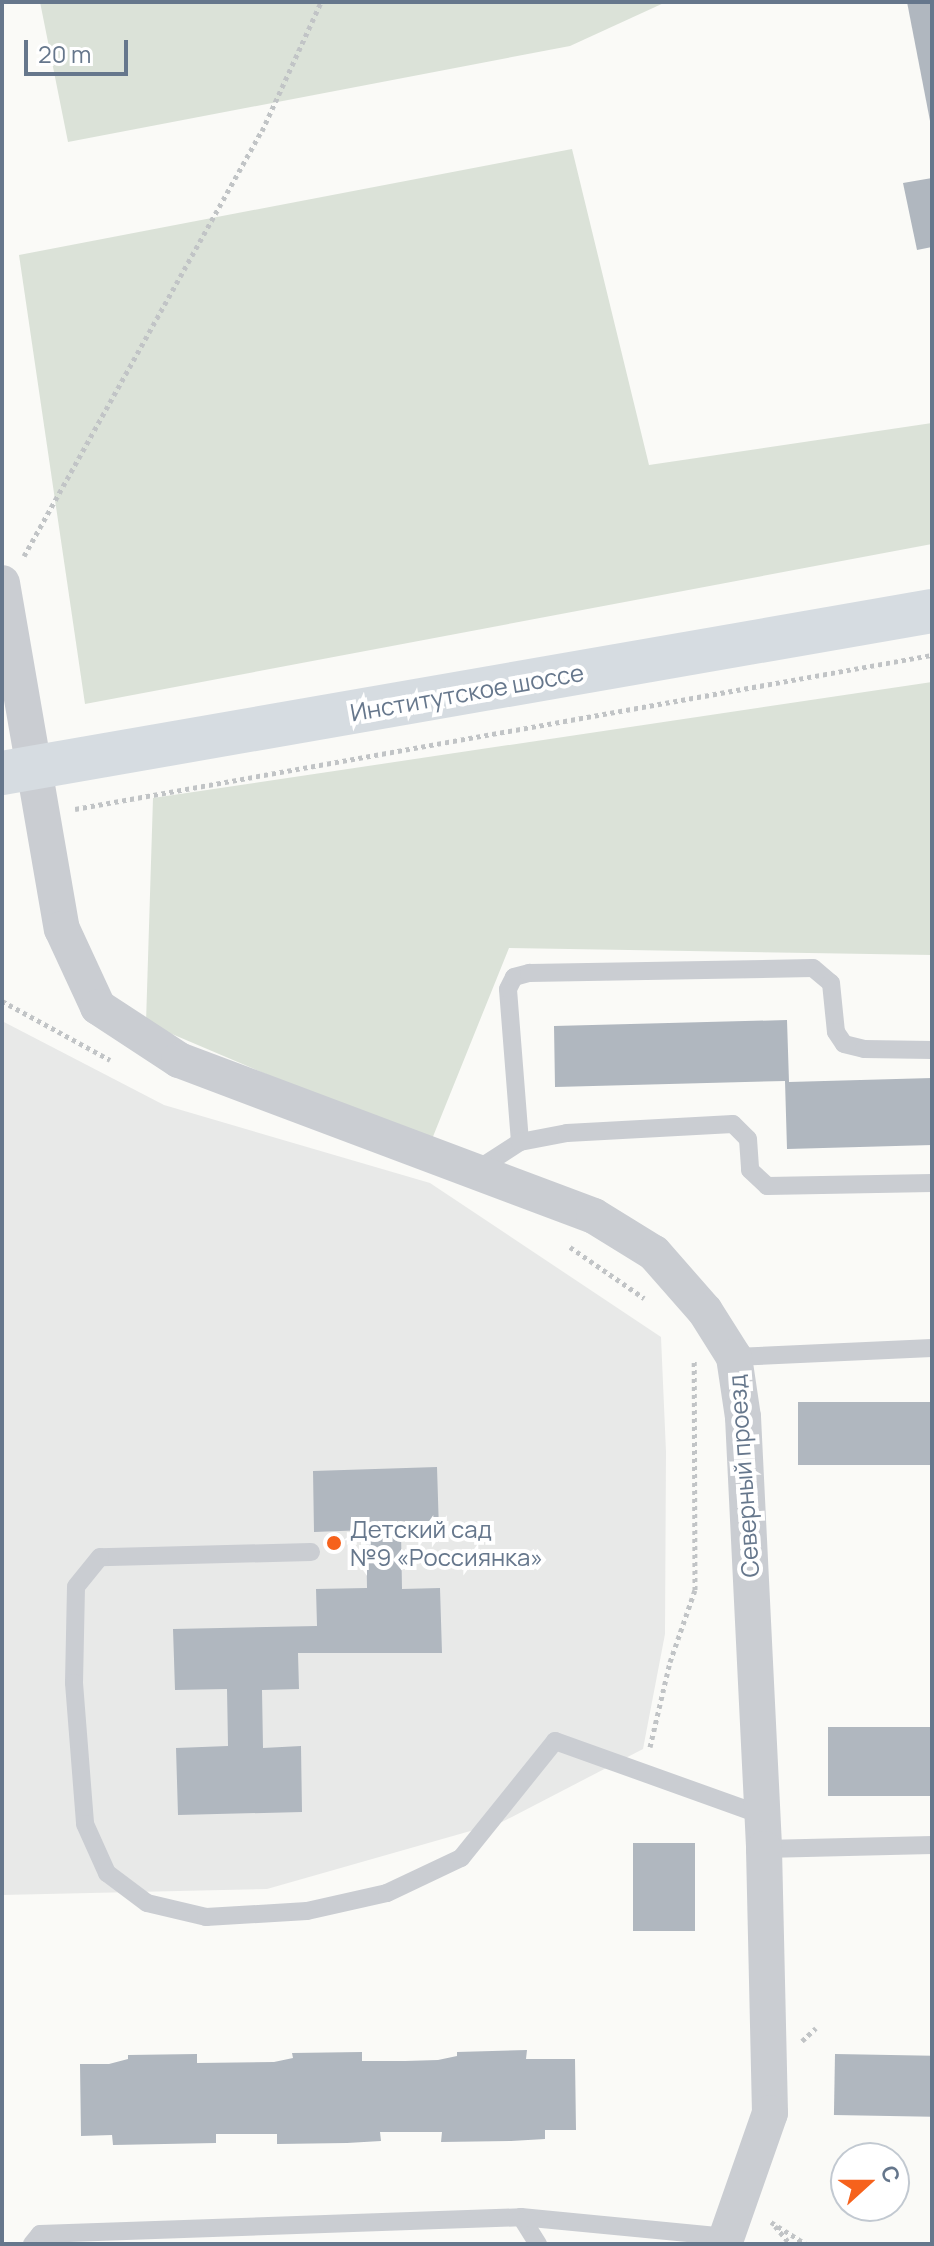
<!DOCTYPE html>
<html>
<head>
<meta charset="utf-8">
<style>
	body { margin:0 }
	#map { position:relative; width:934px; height:2246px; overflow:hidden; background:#fafaf7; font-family:Manrope,sans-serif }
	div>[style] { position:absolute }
	.built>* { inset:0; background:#e8e9e8 }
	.green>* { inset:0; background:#dbe2d8 }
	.building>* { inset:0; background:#b0b7bf; transform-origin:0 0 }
	.path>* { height:5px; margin-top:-2.5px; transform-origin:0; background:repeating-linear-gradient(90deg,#c1c4c6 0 4px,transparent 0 8px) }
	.lane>* { height:18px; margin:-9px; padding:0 9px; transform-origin:9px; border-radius:9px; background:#cacdd2 }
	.street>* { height:36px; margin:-18px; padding:0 18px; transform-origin:18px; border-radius:18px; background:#cacdd2 }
	.secondary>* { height:44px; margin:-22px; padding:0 22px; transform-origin:22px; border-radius:22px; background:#d6dce1 }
	.dots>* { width:22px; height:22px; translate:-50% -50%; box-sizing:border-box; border:4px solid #fff; border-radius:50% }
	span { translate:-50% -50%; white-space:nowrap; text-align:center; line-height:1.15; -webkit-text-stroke:8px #fff; paint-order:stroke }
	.street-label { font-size:24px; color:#66778c }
	.poi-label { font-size:24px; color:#66778c }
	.left { translate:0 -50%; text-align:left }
	.frame { position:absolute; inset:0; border:4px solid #66778c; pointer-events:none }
	.north { position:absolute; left:830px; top:2142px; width:80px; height:80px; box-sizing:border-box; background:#fff; border:2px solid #c2c9d1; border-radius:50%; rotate:69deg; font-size:22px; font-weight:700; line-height:32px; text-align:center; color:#66778c }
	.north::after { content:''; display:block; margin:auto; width:28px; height:36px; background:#f6621c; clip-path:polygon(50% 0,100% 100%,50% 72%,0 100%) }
	.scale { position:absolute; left:24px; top:40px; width:104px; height:36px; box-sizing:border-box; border:4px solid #66778c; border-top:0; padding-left:10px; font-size:24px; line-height:28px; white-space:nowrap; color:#66778c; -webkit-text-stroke:6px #fff; paint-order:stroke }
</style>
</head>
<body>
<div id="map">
	<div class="built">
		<div style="clip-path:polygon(2px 1021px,164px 1105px,430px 1183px,661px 1337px,666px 1452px,665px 1634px,643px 1749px,502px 1822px,267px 1889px,2px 1895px)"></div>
	</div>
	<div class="green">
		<div style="clip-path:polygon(40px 2px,666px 2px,570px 46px,68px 142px)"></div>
		<div style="clip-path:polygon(572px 149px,649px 465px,932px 423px,932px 544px,85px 704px,19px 255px)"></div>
		<div style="clip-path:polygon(932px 682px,932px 955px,509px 948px,430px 1144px,146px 1023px,153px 798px)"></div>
	</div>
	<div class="building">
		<div style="clip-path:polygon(907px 2px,932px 2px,932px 126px,931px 126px)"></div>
		<div style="clip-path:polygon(932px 178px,932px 247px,917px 250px,903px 183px)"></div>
		<div style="clip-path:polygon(787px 1020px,789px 1082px,932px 1078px,932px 1145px,787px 1149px,785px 1081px,555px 1087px,554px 1026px)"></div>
		<div style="left:932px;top:1402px;width:63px;height:134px;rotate:90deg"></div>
		<div style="clip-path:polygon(437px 1467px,439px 1530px,401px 1531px,402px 1589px,440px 1588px,442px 1653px,298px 1653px,299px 1689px,262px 1690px,263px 1748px,301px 1746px,302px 1812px,178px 1815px,176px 1748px,228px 1746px,227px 1689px,175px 1690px,173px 1629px,317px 1626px,316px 1589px,367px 1588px,366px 1530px,314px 1532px,313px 1471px)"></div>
		<div style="left:932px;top:1727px;width:69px;height:104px;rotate:90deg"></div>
		<div style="left:633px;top:1843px;width:62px;height:88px"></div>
		<div style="clip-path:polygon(527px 2050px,526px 2059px,575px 2059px,576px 2130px,545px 2130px,545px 2139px,511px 2141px,441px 2142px,442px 2132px,380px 2132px,381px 2141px,347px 2143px,277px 2144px,277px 2134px,216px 2134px,216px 2143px,113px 2145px,112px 2135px,81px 2136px,80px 2064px,109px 2064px,128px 2059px,128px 2055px,197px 2054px,197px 2063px,274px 2062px,293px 2058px,292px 2053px,362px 2052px,362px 2061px,405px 2061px,438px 2060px,457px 2056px,457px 2052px)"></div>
		<div style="left:835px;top:2054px;width:97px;height:61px;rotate:1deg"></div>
	</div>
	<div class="path">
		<div style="left:24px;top:556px;width:487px;rotate:-60.8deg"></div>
		<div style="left:262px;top:131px;width:142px;rotate:-65.4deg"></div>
		<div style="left:75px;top:809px;width:871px;rotate:-10.19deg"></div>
		<div style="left:2px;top:1001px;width:123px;rotate:28.6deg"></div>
		<div style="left:570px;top:1247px;width:90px;rotate:34.6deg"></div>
		<div style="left:650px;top:1747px;width:87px;rotate:-76.8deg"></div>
		<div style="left:670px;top:1662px;width:76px;rotate:-70.9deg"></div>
		<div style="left:695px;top:1590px;width:230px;rotate:-90.2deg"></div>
		<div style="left:802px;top:2041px;width:19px;rotate:-43deg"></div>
		<div style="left:771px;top:2222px;width:41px;rotate:32.2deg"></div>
		<div style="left:775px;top:2226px;width:23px;rotate:50deg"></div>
	</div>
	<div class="lane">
		<div style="left:520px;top:1142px;width:153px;rotate:-94.5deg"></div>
		<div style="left:508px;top:989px;width:13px;rotate:-63deg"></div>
		<div style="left:514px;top:977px;width:16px;rotate:-15deg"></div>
		<div style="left:529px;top:973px;width:284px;rotate:-1deg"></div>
		<div style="left:813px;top:968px;width:23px;rotate:40deg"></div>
		<div style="left:831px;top:983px;width:49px;rotate:84.2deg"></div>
		<div style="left:836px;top:1032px;width:14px;rotate:56deg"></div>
		<div style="left:844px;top:1044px;width:21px;rotate:14deg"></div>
		<div style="left:864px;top:1049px;width:68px;rotate:0.8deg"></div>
		<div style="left:475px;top:1171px;width:54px;rotate:-32.8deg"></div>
		<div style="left:520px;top:1142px;width:48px;rotate:-10.8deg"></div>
		<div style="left:567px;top:1133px;width:166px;rotate:-3.1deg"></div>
		<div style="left:733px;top:1124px;width:21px;rotate:45deg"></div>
		<div style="left:748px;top:1139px;width:31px;rotate:86deg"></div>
		<div style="left:750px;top:1170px;width:23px;rotate:43deg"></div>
		<div style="left:767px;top:1186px;width:165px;rotate:-1deg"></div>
		<div style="left:734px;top:1357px;width:198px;rotate:-2.6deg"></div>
		<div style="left:311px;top:1552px;width:211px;rotate:178.6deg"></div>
		<div style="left:100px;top:1557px;width:38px;rotate:129deg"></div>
		<div style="left:76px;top:1587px;width:96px;rotate:91.2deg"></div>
		<div style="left:74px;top:1683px;width:141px;rotate:85.5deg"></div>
		<div style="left:85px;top:1824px;width:54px;rotate:65.8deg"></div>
		<div style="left:107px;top:1873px;width:50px;rotate:36.9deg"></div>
		<div style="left:147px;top:1903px;width:61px;rotate:13.3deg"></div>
		<div style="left:206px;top:1917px;width:101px;rotate:-3.4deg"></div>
		<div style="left:307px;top:1911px;width:82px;rotate:-12.7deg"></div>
		<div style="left:387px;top:1893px;width:82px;rotate:-25.3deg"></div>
		<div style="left:461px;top:1858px;width:150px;rotate:-51.2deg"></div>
		<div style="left:555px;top:1741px;width:220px;rotate:19.7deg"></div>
		<div style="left:764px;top:1849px;width:168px;rotate:-1.4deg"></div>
		<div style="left:521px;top:2217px;width:32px;rotate:58deg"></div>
		<div style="left:32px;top:2244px;width:13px;rotate:-51deg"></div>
		<div style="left:40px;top:2234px;width:481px;rotate:-2deg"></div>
		<div style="left:521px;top:2217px;width:207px;rotate:5.5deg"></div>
	</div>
	<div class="street">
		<div style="left:2px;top:583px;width:351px;rotate:80.2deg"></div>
		<div style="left:62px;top:929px;width:86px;rotate:65.2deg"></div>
		<div style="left:98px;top:1007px;width:97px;rotate:33.2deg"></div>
		<div style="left:179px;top:1060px;width:443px;rotate:20.6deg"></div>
		<div style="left:594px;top:1216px;width:70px;rotate:31.7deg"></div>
		<div style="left:654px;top:1253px;width:77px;rotate:48.7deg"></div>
		<div style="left:705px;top:1311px;width:54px;rotate:57.8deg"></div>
		<div style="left:734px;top:1357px;width:61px;rotate:81.5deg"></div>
		<div style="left:743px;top:1417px;width:433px;rotate:87.2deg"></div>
		<div style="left:764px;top:1849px;width:264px;rotate:88.7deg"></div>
		<div style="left:770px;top:2113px;width:139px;rotate:109.3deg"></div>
	</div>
	<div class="secondary">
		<div style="left:2px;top:773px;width:944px;rotate:-9.88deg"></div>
	</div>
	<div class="dots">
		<div style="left:334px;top:1543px;background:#f6621c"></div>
	</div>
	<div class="street-label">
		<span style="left:467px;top:692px;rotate:-10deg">Институтское шоссе</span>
		<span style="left:743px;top:1476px;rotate:-94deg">Северный проезд</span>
	</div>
	<div class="poi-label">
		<span class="left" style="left:350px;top:1543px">Детcкий сад<br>№9 «Россиянка»</span>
	</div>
	<div class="frame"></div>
	<div class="north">С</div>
	<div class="scale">20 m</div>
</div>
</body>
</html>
